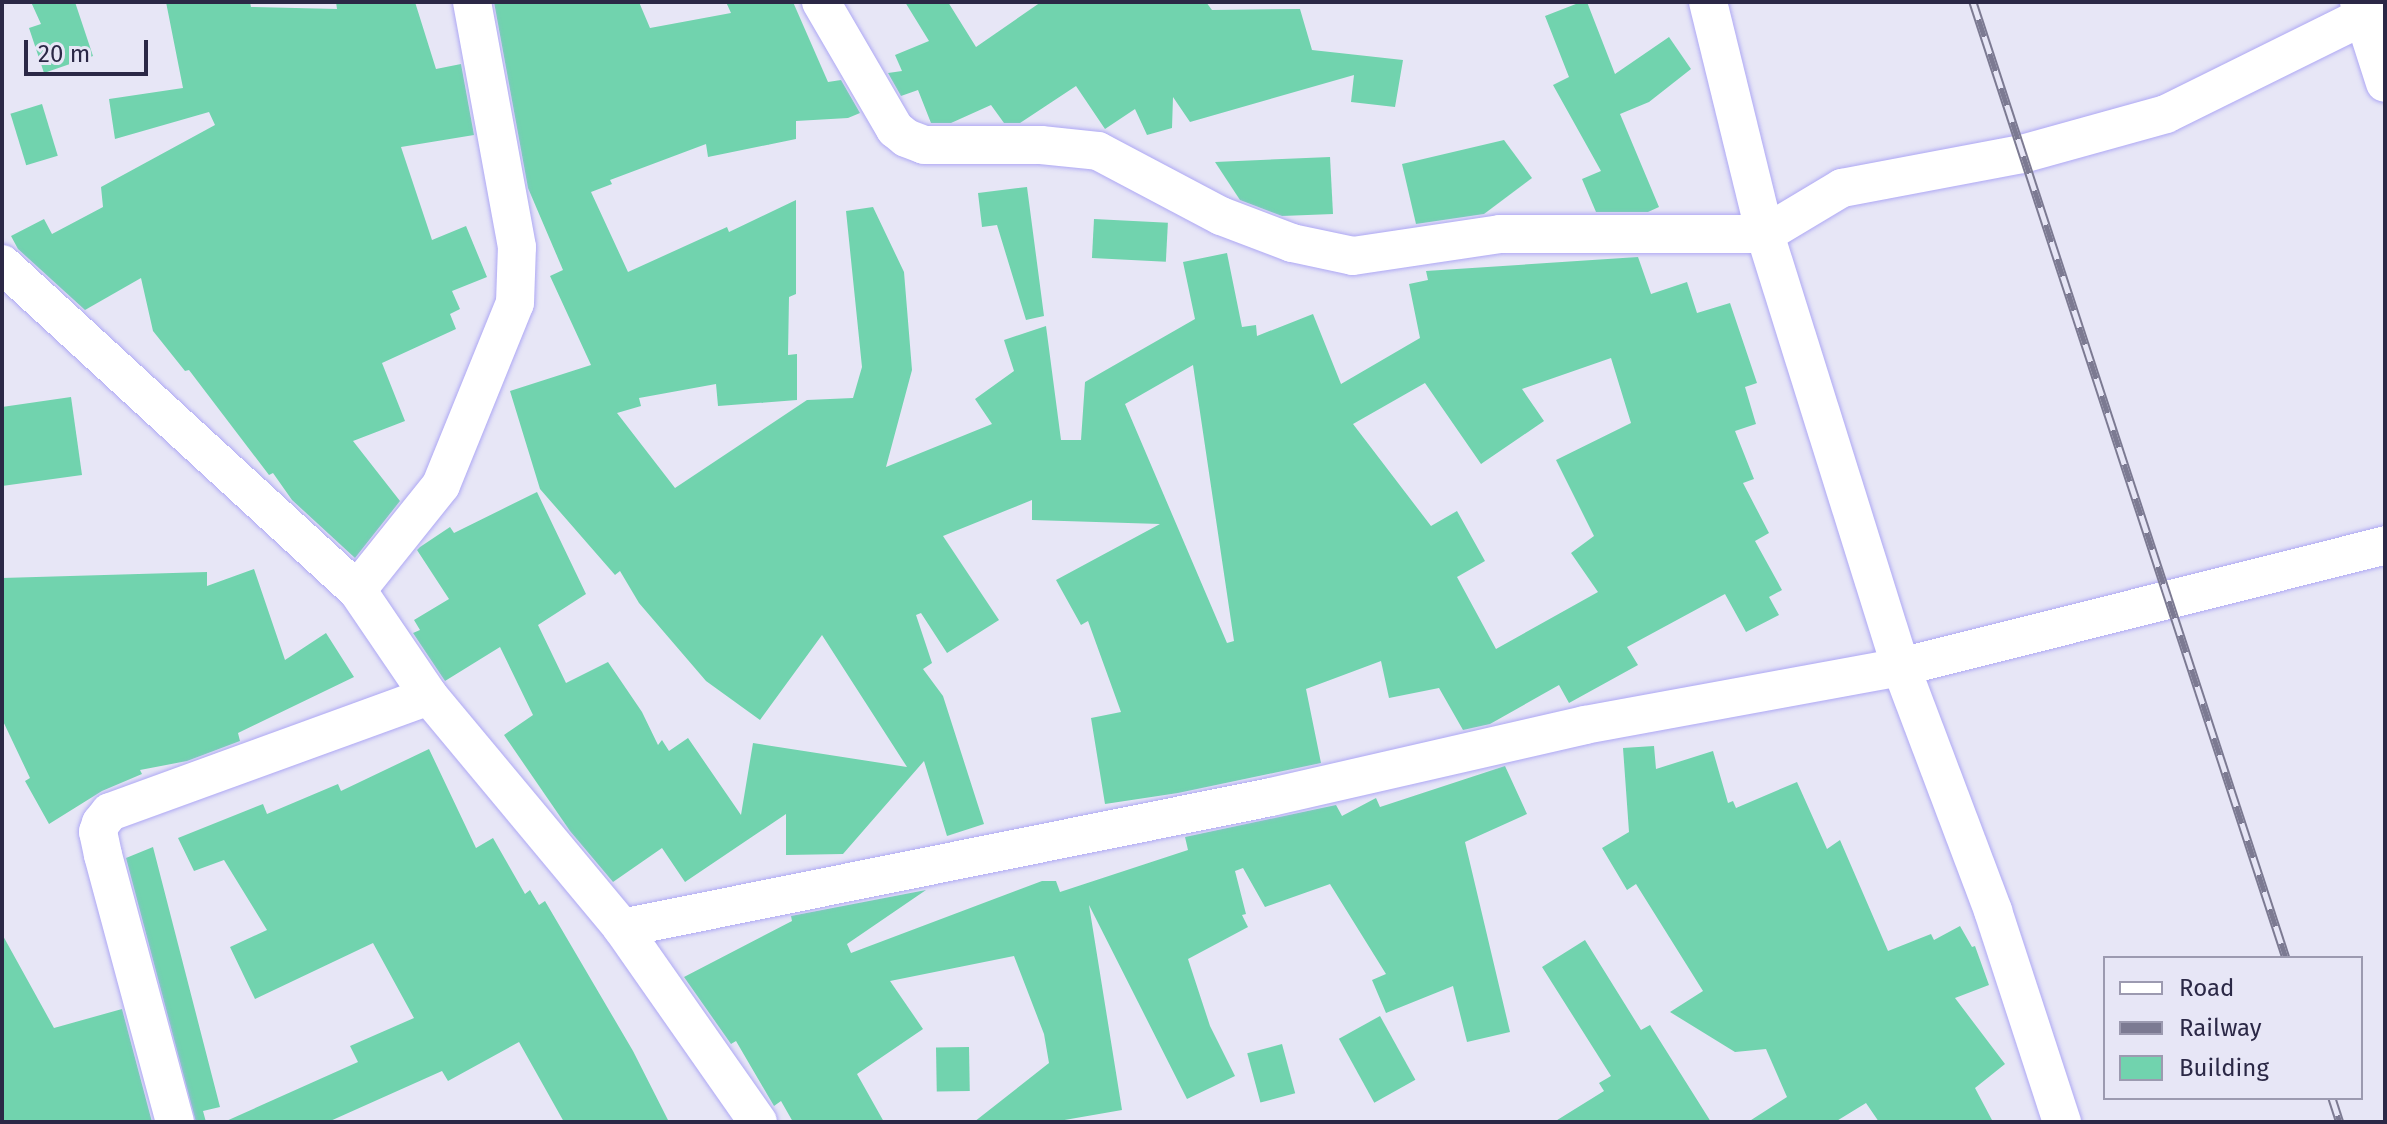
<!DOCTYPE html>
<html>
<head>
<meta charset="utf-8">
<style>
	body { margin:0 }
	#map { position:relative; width:2387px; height:1124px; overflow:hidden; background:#e7e6f6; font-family:"Fira Sans",sans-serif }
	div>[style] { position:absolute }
	.building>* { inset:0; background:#71d3ae; transform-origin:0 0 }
	.roads { filter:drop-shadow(0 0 2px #aea8f4) drop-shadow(0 0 2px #aea8f4) }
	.minor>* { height:38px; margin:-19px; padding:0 19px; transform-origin:19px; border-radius:19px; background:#fff }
	.rail>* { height:9px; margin-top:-4.5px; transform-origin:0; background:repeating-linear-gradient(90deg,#e7e6f6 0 18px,#7c7a92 0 36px); box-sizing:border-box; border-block:2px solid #7c7a92 }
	span { translate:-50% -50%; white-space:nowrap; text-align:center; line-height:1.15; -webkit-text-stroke:7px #e7e6f6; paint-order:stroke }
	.frame { position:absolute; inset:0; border:4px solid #2b2846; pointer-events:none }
	.legend { position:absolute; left:2103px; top:956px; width:260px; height:144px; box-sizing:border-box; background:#e7e6f6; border:2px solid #9c9ab0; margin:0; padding:10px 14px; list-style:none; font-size:24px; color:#2b2846 }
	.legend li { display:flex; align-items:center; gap:16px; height:40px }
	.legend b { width:40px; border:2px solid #9c9ab0 }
	.scale { position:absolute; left:24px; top:40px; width:124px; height:36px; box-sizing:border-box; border:4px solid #2b2846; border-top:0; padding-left:10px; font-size:24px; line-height:28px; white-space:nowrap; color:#2b2846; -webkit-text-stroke:6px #e7e6f6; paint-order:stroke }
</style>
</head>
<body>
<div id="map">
	<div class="building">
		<div style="clip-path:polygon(31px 2px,75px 2px,93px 56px,44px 73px,29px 28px,41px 24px)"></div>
		<div style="clip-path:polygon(166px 2px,250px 2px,251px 7px,337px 9px,336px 2px,415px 2px,436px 69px,461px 64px,474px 135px,401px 147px,432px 240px,466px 226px,487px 277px,452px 291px,460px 309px,450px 314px,456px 329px,382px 363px,405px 421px,353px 441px,400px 501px,355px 558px,292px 500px,273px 473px,269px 475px,189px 370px,185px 371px,153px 331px,141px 278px,85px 310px,18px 249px,11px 236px,44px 219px,52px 234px,103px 207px,101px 187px,215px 125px,209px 112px,115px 139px,109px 99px,183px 88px)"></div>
		<div style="clip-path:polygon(evenodd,494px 2px,639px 2px,650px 28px,731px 13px,726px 2px,793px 2px,828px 82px,841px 80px,860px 113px,848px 118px,796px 121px,796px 139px,708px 157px,706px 144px,610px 180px,612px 184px,591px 192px,628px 272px,727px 227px,729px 232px,796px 200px,796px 294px,789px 297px,788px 355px,797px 354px,797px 400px,718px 406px,716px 384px,639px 398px,641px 406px,617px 413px,675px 488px,807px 400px,853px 398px,862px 367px,846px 211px,873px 207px,904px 272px,912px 370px,886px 467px,992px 424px,975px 399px,1014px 371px,1004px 340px,1046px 326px,1061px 440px,1081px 440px,1085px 382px,1195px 319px,1183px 262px,1227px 253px,1242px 327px,1256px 325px,1257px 336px,1313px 314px,1341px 384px,1420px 338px,1409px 284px,1428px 280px,1426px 271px,1638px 257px,1651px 294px,1687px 282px,1697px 313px,1730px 303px,1757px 383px,1745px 387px,1756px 424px,1735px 431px,1754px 479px,1743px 483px,1769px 533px,1755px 541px,1782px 590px,1769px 597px,1779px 615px,1746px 632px,1725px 594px,1627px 647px,1638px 665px,1569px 703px,1559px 685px,1490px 724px,1463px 730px,1439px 688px,1389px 698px,1381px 661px,1306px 689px,1321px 763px,1178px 793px,1105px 804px,1091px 718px,1121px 712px,1088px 621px,1081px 625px,1056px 580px,1160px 524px,1032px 520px,1032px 500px,943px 536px,999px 620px,947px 653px,921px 613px,916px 615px,932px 663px,923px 669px,943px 696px,984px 824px,947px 836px,924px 761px,843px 854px,786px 855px,786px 814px,685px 882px,662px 848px,613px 882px,570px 831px,504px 735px,533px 715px,500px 647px,445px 681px,413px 633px,420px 630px,414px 620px,449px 599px,417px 550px,420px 547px,450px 527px,454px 533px,537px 492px,586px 594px,538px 625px,566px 683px,608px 662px,642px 712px,658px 745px,662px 740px,669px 751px,688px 738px,741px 815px,753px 743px,907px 767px,822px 635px,760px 720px,706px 681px,639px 603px,620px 571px,615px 575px,540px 489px,510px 391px,591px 365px,550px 276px,563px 270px,528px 188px,494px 2px,1611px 358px,1631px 423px,1556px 460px,1594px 536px,1571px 553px,1598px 592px,1496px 649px,1457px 577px,1485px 561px,1457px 511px,1431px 526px,1353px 424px,1425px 383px,1481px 464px,1544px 421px,1522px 389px,1611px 358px,494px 2px,1193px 365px,1234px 641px,1227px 643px,1125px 404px,1193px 365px)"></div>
		<div style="clip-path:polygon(905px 2px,948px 2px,976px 47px,1041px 2px,1206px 2px,1212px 10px,1300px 9px,1312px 50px,1403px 60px,1395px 107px,1351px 102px,1354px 75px,1190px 122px,1173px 97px,1172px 128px,1147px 135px,1135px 109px,1105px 129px,1076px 86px,1020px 123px,1004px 123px,991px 105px,951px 123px,931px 123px,918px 90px,901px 96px,888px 73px,902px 71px,895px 55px,929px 41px)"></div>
		<div style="clip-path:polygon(1581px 2px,1587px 2px,1615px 74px,1669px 37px,1691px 69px,1649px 102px,1620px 114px,1659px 207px,1648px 212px,1596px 212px,1582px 179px,1601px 171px,1553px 85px,1569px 77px,1545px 16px)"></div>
		<div style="left:42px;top:104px;width:54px;height:33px;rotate:73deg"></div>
		<div style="clip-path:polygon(1504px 140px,1532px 178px,1484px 214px,1416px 224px,1402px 164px)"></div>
		<div style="clip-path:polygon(1330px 157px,1333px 214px,1282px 216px,1240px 200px,1215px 162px)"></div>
		<div style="clip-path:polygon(1027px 187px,1044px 316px,1026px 320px,997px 225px,982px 227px,978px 193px)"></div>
		<div style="left:1094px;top:219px;width:74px;height:39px;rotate:3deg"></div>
		<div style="clip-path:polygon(71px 397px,82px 475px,2px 486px,2px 407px)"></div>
		<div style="clip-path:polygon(254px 569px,285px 660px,326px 633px,354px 677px,238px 733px,240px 741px,187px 761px,140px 770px,142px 774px,102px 791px,49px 824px,25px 781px,30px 778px,2px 719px,2px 578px,207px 572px,207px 586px)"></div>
		<div style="clip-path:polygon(1654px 746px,1656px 769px,1713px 751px,1728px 803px,1733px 801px,1736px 808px,1797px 782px,1827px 849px,1840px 840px,1888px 951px,1931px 934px,1934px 940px,1960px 926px,1972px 947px,1975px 946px,1989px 985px,1955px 998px,2005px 1064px,1975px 1088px,1993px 1122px,1879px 1122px,1866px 1103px,1835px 1122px,1748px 1122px,1787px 1097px,1766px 1049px,1735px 1052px,1670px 1012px,1703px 991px,1636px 884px,1627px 890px,1602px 848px,1629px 832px,1623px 748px)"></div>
		<div style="clip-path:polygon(429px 749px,476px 848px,493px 838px,525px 894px,530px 890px,539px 905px,545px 901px,633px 1051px,669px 1122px,564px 1122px,519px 1042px,448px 1081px,442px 1071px,328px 1122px,224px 1122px,358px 1062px,350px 1046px,414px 1018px,373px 943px,255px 999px,230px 947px,267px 930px,224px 860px,194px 871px,178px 838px,263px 804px,267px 814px,338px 784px,341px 791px)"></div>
		<div style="clip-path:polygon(1505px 766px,1527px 814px,1465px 842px,1510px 1032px,1467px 1042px,1453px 986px,1386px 1013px,1372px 980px,1386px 974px,1330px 884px,1265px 907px,1243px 868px,1235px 871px,1246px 914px,1242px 915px,1248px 927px,1188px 959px,1210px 1026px,1235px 1076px,1187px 1099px,1089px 905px,1122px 1110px,1053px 1122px,974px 1122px,1049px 1063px,1044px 1034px,1014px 956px,890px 981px,923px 1029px,857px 1074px,884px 1122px,793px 1122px,781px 1101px,774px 1106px,736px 1041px,731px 1044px,684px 977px,792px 921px,791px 916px,926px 890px,847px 944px,851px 953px,1042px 881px,1056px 881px,1060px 892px,1188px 850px,1185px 837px,1336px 805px,1342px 816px,1376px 798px,1380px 807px)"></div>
		<div style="clip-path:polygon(153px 847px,220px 1107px,203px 1111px,206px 1122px,196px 1122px,126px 858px)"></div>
		<div style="clip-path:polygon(2px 934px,54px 1028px,122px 1009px,152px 1122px,2px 1122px)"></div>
		<div style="clip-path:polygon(1585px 940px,1641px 1030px,1650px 1025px,1711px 1122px,1554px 1122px,1604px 1091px,1599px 1083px,1611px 1076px,1542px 967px)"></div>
		<div style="left:1380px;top:1016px;width:73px;height:47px;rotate:61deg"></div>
		<div style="left:1282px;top:1044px;width:51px;height:36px;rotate:75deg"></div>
		<div style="left:969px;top:1047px;width:44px;height:33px;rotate:89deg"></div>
	</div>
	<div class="roads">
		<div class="minor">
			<div style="left:821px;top:2px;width:147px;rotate:59.8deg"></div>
			<div style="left:895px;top:129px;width:14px;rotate:39deg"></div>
			<div style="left:906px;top:138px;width:19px;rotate:21deg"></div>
			<div style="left:924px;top:145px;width:117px"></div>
			<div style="left:1041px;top:145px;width:57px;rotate:6deg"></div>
			<div style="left:1098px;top:151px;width:139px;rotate:27.9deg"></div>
			<div style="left:1221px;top:216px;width:76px;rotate:20.8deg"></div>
			<div style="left:1292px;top:243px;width:62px;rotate:12deg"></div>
			<div style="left:1353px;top:256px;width:149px;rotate:-8.5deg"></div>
			<div style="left:1500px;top:234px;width:265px"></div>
			<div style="left:1765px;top:234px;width:90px;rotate:-30.9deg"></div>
			<div style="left:1842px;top:188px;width:183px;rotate:-10.7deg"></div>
			<div style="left:2022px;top:154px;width:149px;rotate:-15.5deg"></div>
			<div style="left:2166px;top:114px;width:221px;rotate:-26.3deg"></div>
			<div style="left:2364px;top:16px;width:22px;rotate:-16deg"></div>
			<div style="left:1708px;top:2px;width:239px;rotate:76.2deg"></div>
			<div style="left:1765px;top:234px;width:454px;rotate:72.6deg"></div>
			<div style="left:1901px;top:667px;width:261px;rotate:69.3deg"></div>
			<div style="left:1993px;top:911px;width:222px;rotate:71.9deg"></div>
			<div style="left:2359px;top:2px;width:85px;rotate:72.2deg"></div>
			<div style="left:2px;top:264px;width:482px;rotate:42.6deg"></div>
			<div style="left:357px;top:590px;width:128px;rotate:55.8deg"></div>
			<div style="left:429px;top:696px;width:302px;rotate:50.2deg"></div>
			<div style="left:622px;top:928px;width:237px;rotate:55deg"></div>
			<div style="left:357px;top:590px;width:134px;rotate:-51.3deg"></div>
			<div style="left:441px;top:485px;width:196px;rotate:-67.9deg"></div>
			<div style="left:515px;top:303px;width:56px;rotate:-88deg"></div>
			<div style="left:517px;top:247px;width:249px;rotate:-100.4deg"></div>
			<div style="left:622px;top:928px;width:662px;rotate:-11.41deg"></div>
			<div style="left:1271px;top:797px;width:322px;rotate:-12.9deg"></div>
			<div style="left:1585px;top:725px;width:321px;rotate:-10.4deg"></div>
			<div style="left:1901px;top:667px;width:499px;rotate:-14.1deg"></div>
			<div style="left:175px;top:1122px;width:277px;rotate:-105.1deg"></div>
			<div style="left:103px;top:855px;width:24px;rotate:-102deg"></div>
			<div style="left:98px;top:832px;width:9px;rotate:-72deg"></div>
			<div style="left:101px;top:823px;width:14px;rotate:-51deg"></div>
			<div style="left:110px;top:812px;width:339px;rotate:-20deg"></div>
		</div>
	</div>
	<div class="rail">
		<div style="left:1973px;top:2px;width:1006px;rotate:71.87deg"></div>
		<div style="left:2332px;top:1098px;width:25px;rotate:72deg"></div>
	</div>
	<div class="frame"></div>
	<ul class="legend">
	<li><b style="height:10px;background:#fff"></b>Road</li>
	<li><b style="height:10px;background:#7c7a92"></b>Railway</li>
	<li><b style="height:22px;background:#71d3ae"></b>Building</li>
	</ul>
	<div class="scale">20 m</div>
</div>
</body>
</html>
